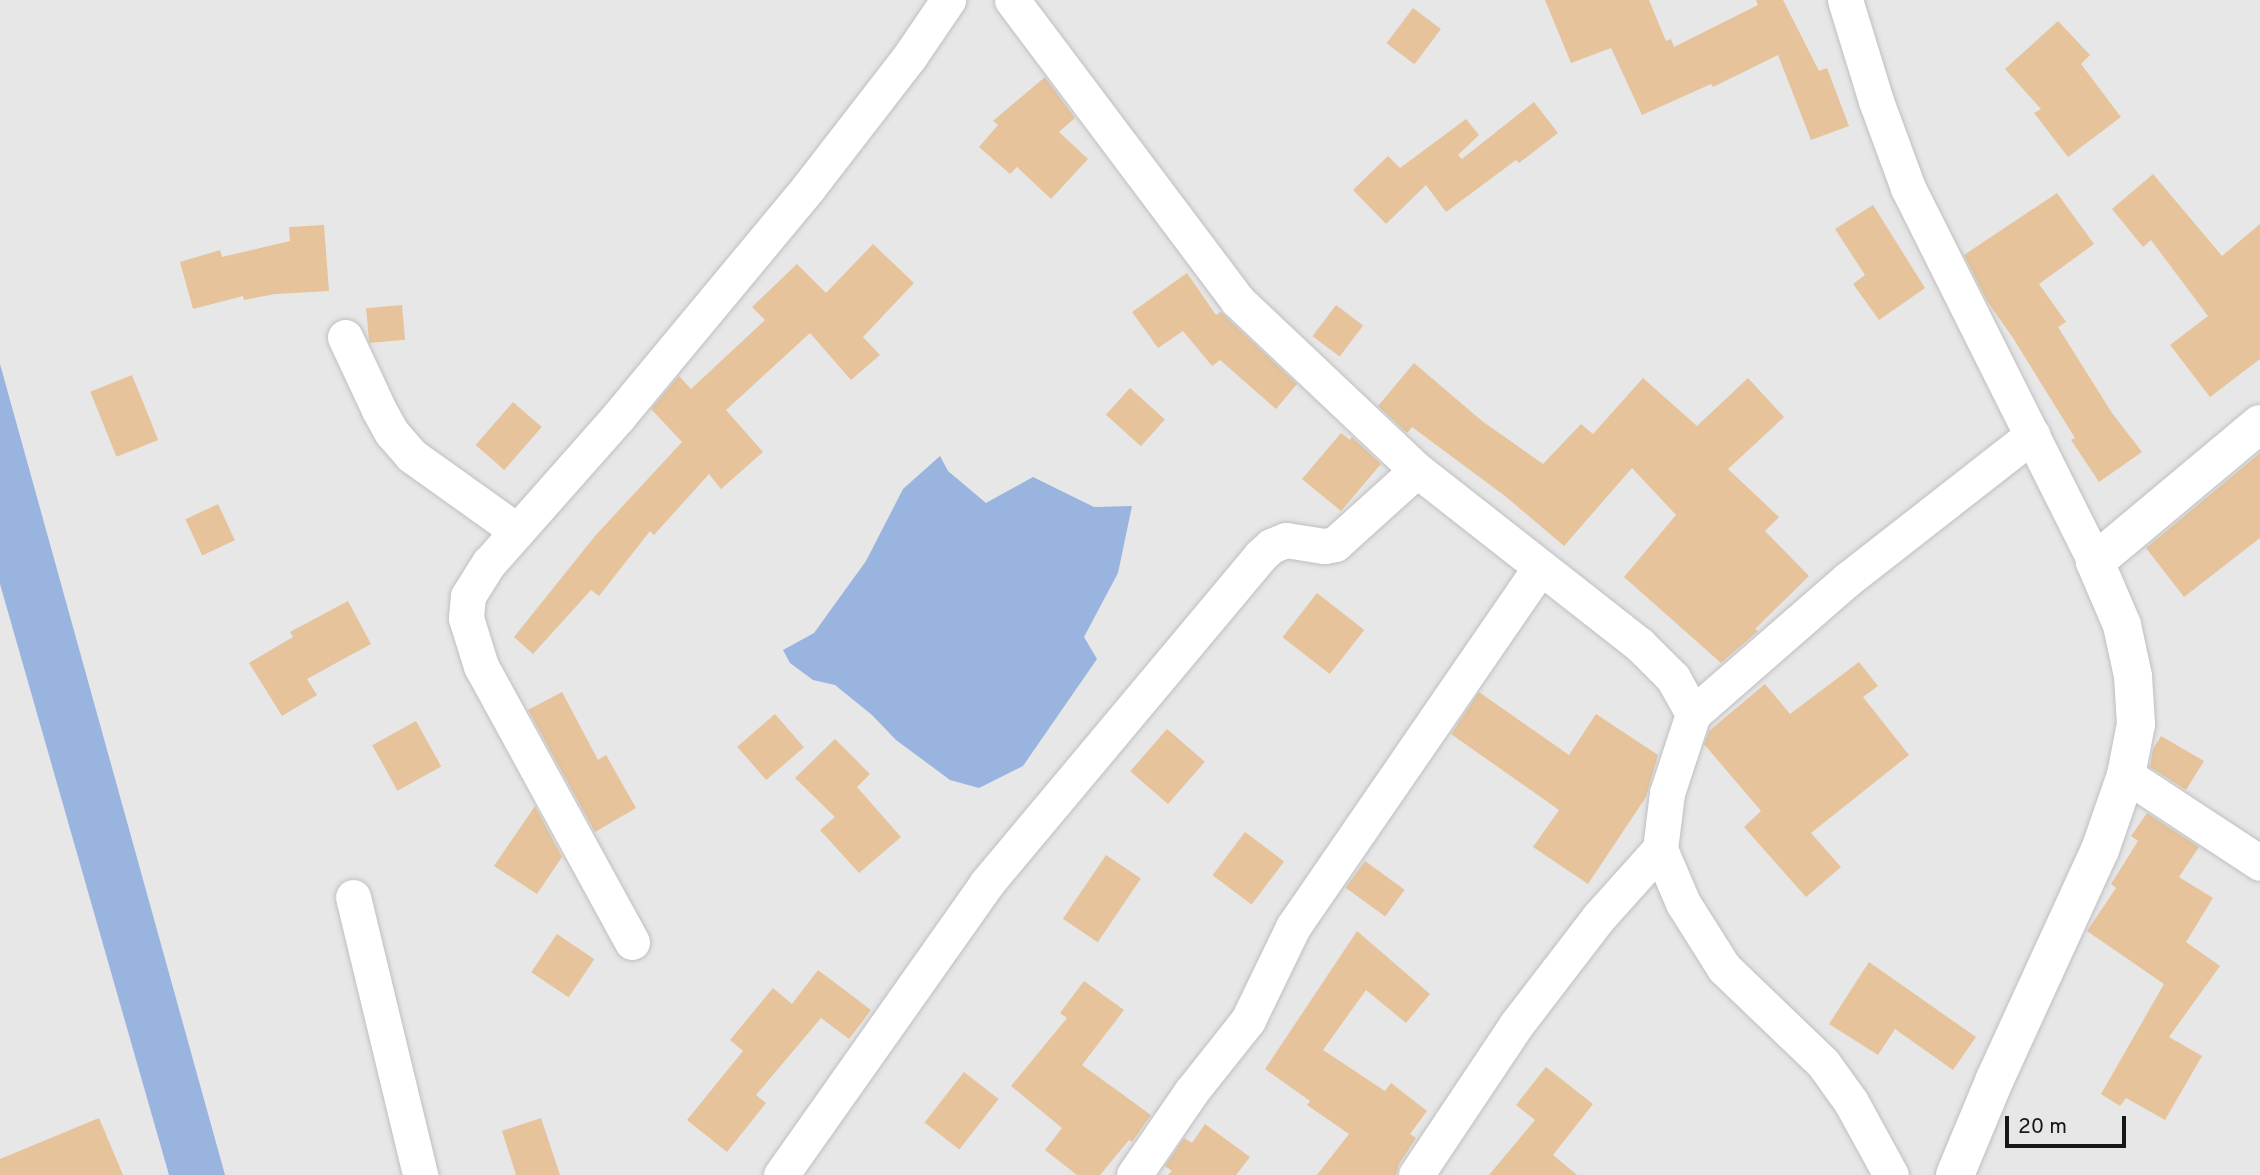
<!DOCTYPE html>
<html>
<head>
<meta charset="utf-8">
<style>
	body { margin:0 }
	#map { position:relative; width:2260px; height:1175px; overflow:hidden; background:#e7e7e8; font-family:Overpass,sans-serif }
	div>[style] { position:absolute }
	.water>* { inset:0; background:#99b4de }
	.building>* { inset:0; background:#e6c39a; transform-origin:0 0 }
	.roads { filter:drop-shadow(0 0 2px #bfbfc0) drop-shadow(0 0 2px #bfbfc0) }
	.minor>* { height:35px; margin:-17.5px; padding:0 17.5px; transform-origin:17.5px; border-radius:17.5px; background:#fff }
	.tertiary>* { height:38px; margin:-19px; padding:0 19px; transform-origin:19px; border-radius:19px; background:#fff }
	span { translate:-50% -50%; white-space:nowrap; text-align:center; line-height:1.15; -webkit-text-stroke:5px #e7e7e8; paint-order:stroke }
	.scale { position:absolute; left:2005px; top:1116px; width:121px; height:32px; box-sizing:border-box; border:4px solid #171718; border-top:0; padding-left:9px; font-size:21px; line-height:24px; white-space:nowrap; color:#171718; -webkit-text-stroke:5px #e7e7e8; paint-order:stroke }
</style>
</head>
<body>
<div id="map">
	<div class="water">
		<div style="clip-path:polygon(0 364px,225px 1175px,169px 1175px,0 584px)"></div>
		<div style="clip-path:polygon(940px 456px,948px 471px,986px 503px,1033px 477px,1094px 507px,1132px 506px,1118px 573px,1084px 637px,1097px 659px,1023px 766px,979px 788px,950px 780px,896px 740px,872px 715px,835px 685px,813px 680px,790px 663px,783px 650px,814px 633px,866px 561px,903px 489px)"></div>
	</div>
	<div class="building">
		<div style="clip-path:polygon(1545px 0,1649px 0,1666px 41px,1671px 39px,1674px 47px,1758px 5px,1756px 0,1783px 0,1819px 71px,1827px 68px,1849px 126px,1811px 140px,1778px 55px,1713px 87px,1711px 84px,1642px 115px,1611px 48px,1571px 63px)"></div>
		<div style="left:1413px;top:8px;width:35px;height:44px;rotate:37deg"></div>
		<div style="clip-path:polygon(2058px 21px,2090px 55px,2081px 64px,2121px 117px,2068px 157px,2034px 113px,2041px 109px,2005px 69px)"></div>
		<div style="clip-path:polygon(1045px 77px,1075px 118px,1059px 132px,1088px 159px,1051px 199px,1017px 167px,1010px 174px,979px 147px,998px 125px,993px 121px)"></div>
		<div style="clip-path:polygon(1534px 102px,1558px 133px,1519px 163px,1516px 160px,1446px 212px,1426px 185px,1386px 224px,1353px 190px,1388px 156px,1400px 168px,1466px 119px,1479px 135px,1458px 155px,1462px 159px)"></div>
		<div style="clip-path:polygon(2153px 174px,2222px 256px,2260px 224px,2260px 359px,2210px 397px,2170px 345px,2208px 316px,2151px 240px,2143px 247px,2112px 209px)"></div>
		<div style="clip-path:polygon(2057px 193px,2094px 244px,2039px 284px,2066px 322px,2058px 327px,2112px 413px,2142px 452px,2099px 482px,2071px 440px,2075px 438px,2013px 338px,1987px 301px,1964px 255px)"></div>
		<div style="clip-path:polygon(1873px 205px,1925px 288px,1879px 320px,1853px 284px,1865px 275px,1835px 229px)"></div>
		<div style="clip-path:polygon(324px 225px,329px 291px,275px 294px,244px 300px,243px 296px,193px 309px,180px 262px,220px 250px,222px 257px,290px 241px,289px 227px)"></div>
		<div style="clip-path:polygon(873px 244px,914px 283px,863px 337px,880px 355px,851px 380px,810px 333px,726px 410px,763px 452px,721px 489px,709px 474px,654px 535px,650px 531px,599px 596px,591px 590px,533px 654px,514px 637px,595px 536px,682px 442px,651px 409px,676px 379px,679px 376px,691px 389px,765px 320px,752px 307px,797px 264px,826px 293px)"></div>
		<div style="clip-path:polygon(1187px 273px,1216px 315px,1221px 312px,1297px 384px,1276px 409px,1220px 360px,1212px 366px,1183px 331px,1158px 348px,1132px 312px)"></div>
		<div style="left:402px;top:305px;width:35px;height:36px;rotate:85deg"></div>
		<div style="left:1336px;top:305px;width:34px;height:39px;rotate:37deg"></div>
		<div style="clip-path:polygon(1414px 363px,1482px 421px,1543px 464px,1581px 424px,1593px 434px,1643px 378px,1697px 426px,1748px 378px,1784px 417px,1728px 469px,1779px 517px,1765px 531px,1809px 576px,1755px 629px,1758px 631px,1721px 663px,1624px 577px,1676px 515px,1632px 468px,1564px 546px,1505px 496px,1412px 427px,1407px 433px,1378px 406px)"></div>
		<div style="left:132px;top:375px;width:70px;height:45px;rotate:68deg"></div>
		<div style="left:1130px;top:388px;width:47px;height:36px;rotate:42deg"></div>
		<div style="left:513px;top:402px;width:38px;height:57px;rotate:41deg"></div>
		<div style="clip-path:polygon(1341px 433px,1350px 440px,1352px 437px,1381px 464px,1341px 511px,1302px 479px)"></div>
		<div style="clip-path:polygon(2260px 453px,2260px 538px,2184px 597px,2146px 548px)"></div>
		<div style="left:218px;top:504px;width:40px;height:36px;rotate:65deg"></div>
		<div style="left:1317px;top:593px;width:60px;height:56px;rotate:38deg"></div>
		<div style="clip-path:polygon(348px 601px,371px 644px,307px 679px,317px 695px,282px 716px,249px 663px,293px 637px,290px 632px)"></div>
		<div style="clip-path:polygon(1859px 662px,1878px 686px,1863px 697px,1909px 755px,1811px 833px,1841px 867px,1806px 897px,1744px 827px,1761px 811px,1704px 744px,1709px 731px,1765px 684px,1790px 714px)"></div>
		<div style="clip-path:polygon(562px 692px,598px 760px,606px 755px,636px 808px,595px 832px,528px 710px)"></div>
		<div style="clip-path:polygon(1479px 692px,1569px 755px,1596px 714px,1658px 755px,1646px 797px,1588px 884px,1533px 847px,1559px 810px,1451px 734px)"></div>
		<div style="left:775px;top:714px;width:44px;height:50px;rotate:49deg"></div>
		<div style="left:416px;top:721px;width:52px;height:50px;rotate:61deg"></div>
		<div style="left:1167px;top:729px;width:50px;height:56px;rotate:41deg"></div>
		<div style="clip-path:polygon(2161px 736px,2204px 761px,2186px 790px,2150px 767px,2153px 749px)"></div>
		<div style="clip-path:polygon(835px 739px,870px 774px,857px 787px,901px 837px,859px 873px,820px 830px,835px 817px,795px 778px)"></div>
		<div style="clip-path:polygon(535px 806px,562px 857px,537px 894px,494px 866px)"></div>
		<div style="clip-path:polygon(2147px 813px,2199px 847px,2179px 877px,2213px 898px,2186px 942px,2220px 966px,2169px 1037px,2202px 1056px,2165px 1120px,2126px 1098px,2120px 1106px,2101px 1094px,2164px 984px,2087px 931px,2116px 888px,2111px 884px,2138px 841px,2131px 836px)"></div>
		<div style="left:1245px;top:832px;width:49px;height:54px;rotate:37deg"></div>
		<div style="left:1106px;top:855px;width:42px;height:77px;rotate:34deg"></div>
		<div style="left:1365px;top:861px;width:49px;height:33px;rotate:36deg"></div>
		<div style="clip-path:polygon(1357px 931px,1430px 994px,1406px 1023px,1366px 990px,1323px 1050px,1385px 1091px,1391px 1083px,1427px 1111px,1410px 1134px,1416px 1138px,1399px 1164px,1396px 1175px,1317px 1175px,1349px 1134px,1307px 1105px,1310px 1101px,1265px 1069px)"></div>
		<div style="left:557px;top:934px;width:45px;height:46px;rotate:34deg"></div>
		<div style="clip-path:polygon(1869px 962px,1976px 1037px,1953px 1070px,1895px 1029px,1878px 1055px,1829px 1024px)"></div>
		<div style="clip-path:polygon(818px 970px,871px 1010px,849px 1039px,821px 1018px,756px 1095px,766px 1103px,727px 1152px,687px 1120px,743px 1051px,730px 1040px,773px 988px,792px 1004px)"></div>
		<div style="clip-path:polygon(1084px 981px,1124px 1010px,1082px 1065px,1151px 1115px,1132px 1142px,1129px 1140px,1100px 1175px,1077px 1175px,1045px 1150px,1062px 1128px,1011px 1086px,1067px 1018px,1060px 1013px)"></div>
		<div style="clip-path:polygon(1546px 1067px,1593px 1104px,1553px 1155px,1577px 1175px,1489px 1175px,1535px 1120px,1516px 1105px)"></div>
		<div style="left:964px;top:1072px;width:44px;height:64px;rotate:38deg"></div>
		<div style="clip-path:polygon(99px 1118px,123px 1175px,0 1175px,0 1159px)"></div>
		<div style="clip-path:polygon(541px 1118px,560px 1175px,516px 1175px,502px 1131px)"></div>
		<div style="clip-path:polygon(1205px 1124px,1250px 1157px,1236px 1175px,1168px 1175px,1172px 1171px,1165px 1166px,1184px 1138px,1192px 1143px)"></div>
	</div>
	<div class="roads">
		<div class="minor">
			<div style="left:1012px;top:0;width:375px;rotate:53.1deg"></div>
			<div style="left:1237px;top:300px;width:248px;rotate:43.4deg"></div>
			<div style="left:1417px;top:470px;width:283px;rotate:38.1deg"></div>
			<div style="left:1640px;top:645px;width:47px;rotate:45deg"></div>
			<div style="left:1673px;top:678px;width:41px;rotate:60.9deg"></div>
			<div style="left:1693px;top:714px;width:206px;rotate:-41.1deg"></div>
			<div style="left:1848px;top:579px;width:234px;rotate:-38deg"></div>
			<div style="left:1845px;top:0;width:106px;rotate:72.9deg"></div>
			<div style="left:1876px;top:101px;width:93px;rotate:69.8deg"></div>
			<div style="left:1908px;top:188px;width:418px;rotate:63.4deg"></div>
			<div style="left:345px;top:337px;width:81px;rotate:65deg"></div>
			<div style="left:379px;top:410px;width:26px;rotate:61deg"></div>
			<div style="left:392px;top:433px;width:30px;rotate:49deg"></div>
			<div style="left:412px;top:456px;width:129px;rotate:35.5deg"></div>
			<div style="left:1693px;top:714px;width:83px;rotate:108.2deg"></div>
			<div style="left:1667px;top:793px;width:56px;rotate:97.1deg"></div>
			<div style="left:1660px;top:849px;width:59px;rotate:66.9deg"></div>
			<div style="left:1683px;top:903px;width:77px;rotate:57.8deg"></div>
			<div style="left:1724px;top:968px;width:137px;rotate:43.8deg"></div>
			<div style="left:1823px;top:1063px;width:48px;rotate:54.3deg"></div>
			<div style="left:1851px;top:1102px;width:83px;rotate:61.3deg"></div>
			<div style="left:2126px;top:775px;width:160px;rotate:33.3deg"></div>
			<div style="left:353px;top:897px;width:286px;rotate:76.4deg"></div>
			<div style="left:632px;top:942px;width:315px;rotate:-118.7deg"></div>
			<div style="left:481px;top:666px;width:50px;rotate:-107.4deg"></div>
			<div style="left:466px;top:618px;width:22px;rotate:-85deg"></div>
			<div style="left:468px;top:596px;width:39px;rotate:-58deg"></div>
			<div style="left:489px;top:563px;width:195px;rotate:-48.5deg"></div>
			<div style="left:618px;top:417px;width:298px;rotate:-50.3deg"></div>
			<div style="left:808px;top:188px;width:167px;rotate:-52.3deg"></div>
			<div style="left:910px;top:56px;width:68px;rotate:-55.8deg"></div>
			<div style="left:781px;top:1175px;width:356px;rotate:-54.8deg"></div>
			<div style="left:986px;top:884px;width:427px;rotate:-50.1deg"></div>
			<div style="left:1260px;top:556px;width:15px;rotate:-42deg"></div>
			<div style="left:1271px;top:546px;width:16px;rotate:-22deg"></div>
			<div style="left:1286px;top:540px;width:39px;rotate:9deg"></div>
			<div style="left:1325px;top:546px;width:10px;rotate:-11deg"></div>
			<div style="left:1335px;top:544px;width:110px;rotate:-42.1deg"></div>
			<div style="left:1134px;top:1175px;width:101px;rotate:-55.5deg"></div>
			<div style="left:1191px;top:1092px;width:92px;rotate:-51.6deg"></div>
			<div style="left:1248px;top:1020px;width:103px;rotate:-64.2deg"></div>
			<div style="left:1293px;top:927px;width:436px;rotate:-55.5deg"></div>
			<div style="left:1416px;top:1175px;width:180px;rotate:-56.3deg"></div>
			<div style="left:1516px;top:1025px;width:135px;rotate:-52.5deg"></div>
			<div style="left:1598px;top:918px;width:93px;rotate:-48.1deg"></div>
		</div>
		<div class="tertiary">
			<div style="left:1955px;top:1175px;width:104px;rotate:-67.4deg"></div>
			<div style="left:1995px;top:1079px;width:252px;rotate:-65.4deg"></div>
			<div style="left:2100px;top:850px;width:79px;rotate:-70.9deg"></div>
			<div style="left:2126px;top:775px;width:52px;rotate:-78.9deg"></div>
			<div style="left:2136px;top:724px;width:48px;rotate:-93.6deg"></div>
			<div style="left:2133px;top:676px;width:52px;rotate:-102.2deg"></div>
			<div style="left:2122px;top:625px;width:69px;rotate:-113.2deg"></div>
			<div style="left:2095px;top:562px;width:215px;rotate:-39.9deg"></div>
		</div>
	</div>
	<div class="scale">20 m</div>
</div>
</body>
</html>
